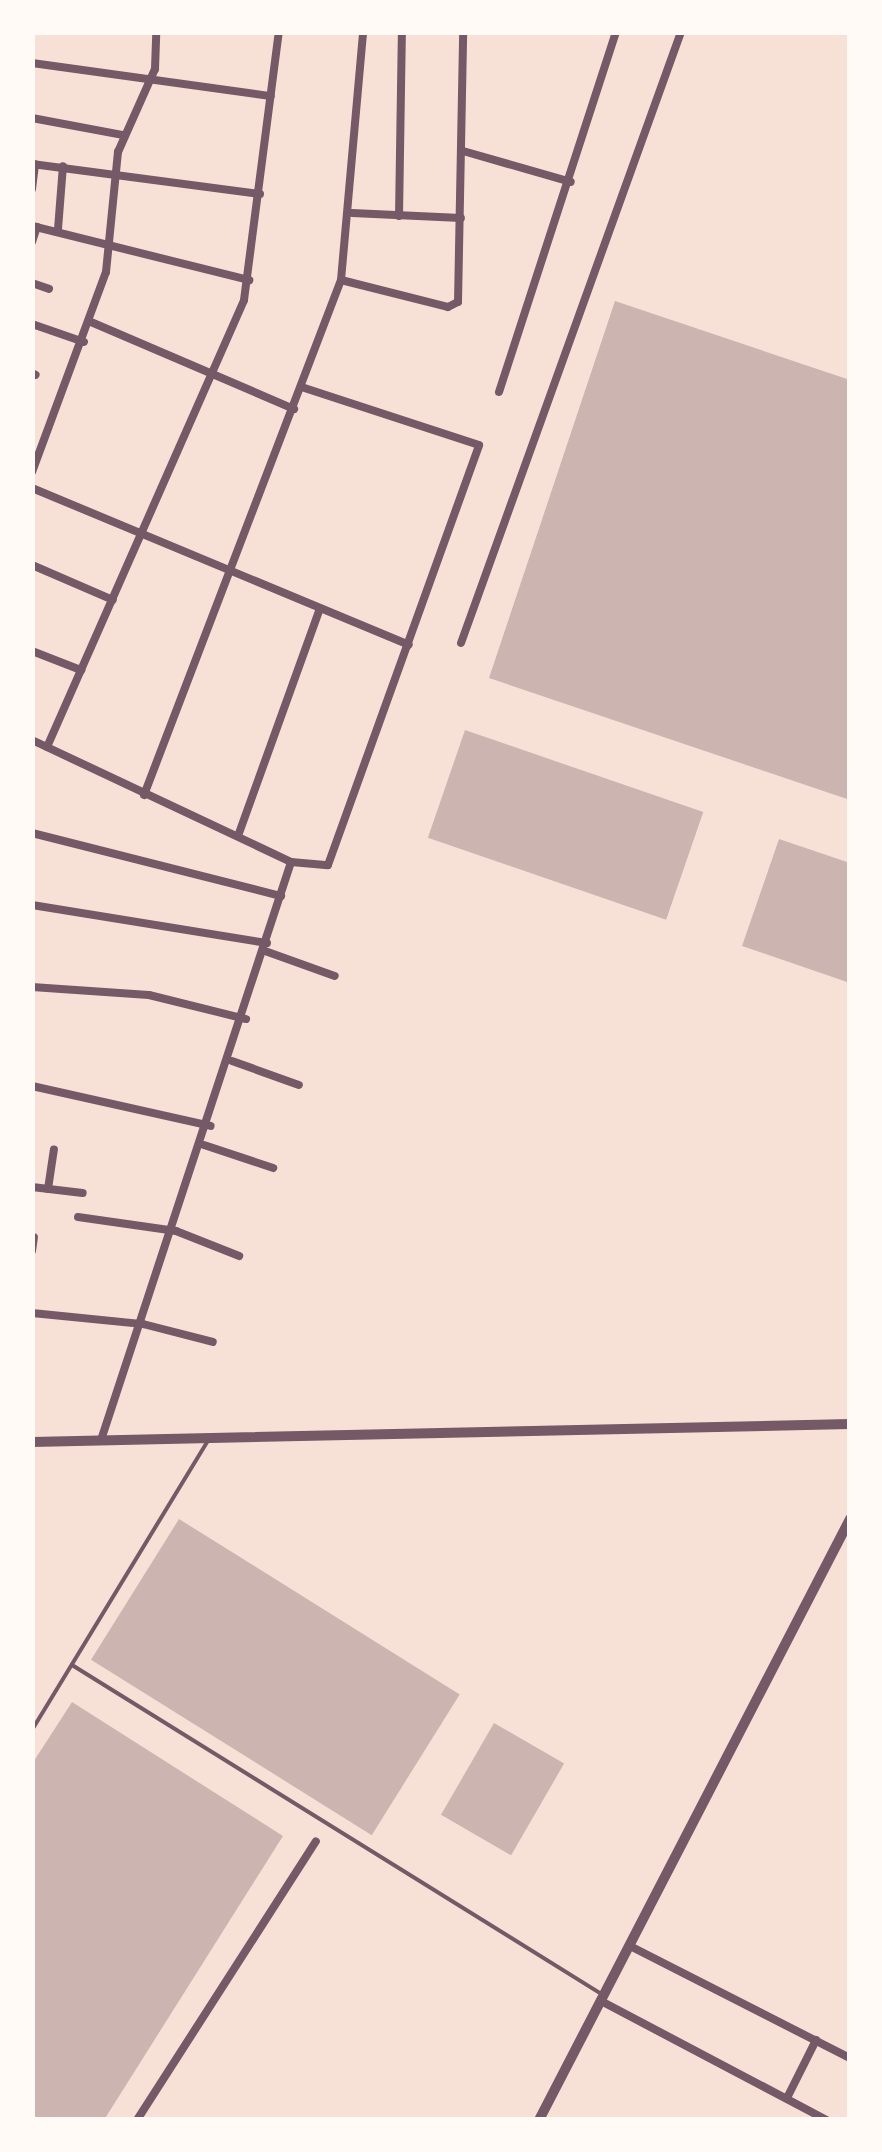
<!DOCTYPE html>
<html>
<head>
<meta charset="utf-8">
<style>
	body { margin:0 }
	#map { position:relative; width:882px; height:2152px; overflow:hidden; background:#f7e1d7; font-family:Helvetica,sans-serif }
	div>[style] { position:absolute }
	.building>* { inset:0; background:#ccb4b1; transform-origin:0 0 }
	.service>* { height:4px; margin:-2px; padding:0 2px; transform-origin:2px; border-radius:2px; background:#755966 }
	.minor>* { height:8px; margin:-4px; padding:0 4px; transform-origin:4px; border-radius:4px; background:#755966 }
	.tertiary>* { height:10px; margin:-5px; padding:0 5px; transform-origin:5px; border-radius:5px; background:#755966 }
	span { translate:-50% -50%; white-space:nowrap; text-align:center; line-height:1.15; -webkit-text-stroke:9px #fffaf5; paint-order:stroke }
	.frame { position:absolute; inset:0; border:35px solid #fffaf5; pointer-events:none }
</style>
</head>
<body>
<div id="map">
	<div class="building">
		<div style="clip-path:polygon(615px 301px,850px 380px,850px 800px,489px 678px)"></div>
		<div style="left:465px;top:730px;width:252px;height:114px;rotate:19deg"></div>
		<div style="clip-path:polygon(779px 839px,850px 863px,850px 983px,742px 946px)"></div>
		<div style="left:179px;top:1519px;width:331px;height:166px;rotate:32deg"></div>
		<div style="clip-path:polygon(72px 1702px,283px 1836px,104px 2120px,32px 2120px,32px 1764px)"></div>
		<div style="left:494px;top:1723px;width:81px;height:106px;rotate:30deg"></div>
	</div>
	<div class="service">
		<div style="left:72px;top:1665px;width:625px;rotate:31.86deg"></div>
		<div style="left:32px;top:1730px;width:338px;rotate:-58.7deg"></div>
	</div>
	<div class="minor">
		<div style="left:32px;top:63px;width:241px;rotate:7.9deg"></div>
		<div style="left:32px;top:118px;width:93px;rotate:10.6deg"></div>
		<div style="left:463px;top:151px;width:112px;rotate:16deg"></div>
		<div style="left:32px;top:164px;width:230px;rotate:7.5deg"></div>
		<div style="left:32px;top:189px;width:25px;rotate:-83deg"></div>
		<div style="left:352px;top:213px;width:109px;rotate:2.6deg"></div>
		<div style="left:399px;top:216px;width:184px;rotate:-89.1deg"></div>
		<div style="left:32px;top:226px;width:224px;rotate:14deg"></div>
		<div style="left:58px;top:229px;width:63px;rotate:-85.5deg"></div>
		<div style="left:32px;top:242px;width:16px;rotate:-72deg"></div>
		<div style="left:341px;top:280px;width:110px;rotate:14.2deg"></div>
		<div style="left:448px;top:307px;width:11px;rotate:-27deg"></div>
		<div style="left:458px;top:302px;width:270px;rotate:-88.9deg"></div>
		<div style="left:32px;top:283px;width:18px;rotate:19deg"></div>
		<div style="left:91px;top:322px;width:221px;rotate:23.2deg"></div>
		<div style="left:32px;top:324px;width:55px;rotate:19.1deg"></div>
		<div style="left:32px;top:373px;width:4px;rotate:27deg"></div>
		<div style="left:499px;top:392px;width:379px;rotate:-72deg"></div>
		<div style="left:32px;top:472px;width:213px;rotate:-69.7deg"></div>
		<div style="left:106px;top:272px;width:121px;rotate:-84.3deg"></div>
		<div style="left:118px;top:152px;width:91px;rotate:-66deg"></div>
		<div style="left:155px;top:69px;width:37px;rotate:-88deg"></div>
		<div style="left:32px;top:488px;width:408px;rotate:22.6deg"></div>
		<div style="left:32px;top:565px;width:88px;rotate:23.4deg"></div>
		<div style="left:461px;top:643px;width:649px;rotate:-70.2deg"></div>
		<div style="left:32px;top:651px;width:53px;rotate:21.2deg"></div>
		<div style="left:32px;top:740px;width:286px;rotate:25.2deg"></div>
		<div style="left:291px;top:862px;width:37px;rotate:5deg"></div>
		<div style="left:328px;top:865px;width:446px;rotate:-70.2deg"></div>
		<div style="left:479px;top:445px;width:186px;rotate:-161.9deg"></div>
		<div style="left:47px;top:747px;width:488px;rotate:-66.2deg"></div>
		<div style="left:244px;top:300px;width:270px;rotate:-82.6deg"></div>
		<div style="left:144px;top:795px;width:551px;rotate:-69.07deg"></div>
		<div style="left:341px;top:280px;width:249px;rotate:-84.9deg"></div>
		<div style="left:32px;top:833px;width:257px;rotate:14.2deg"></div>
		<div style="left:238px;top:836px;width:242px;rotate:-70.2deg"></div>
		<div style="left:32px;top:905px;width:238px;rotate:9.2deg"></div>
		<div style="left:265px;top:951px;width:74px;rotate:19.7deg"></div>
		<div style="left:32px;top:987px;width:117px;rotate:3.9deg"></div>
		<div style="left:149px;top:995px;width:100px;rotate:13.9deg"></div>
		<div style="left:232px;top:1061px;width:71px;rotate:19.7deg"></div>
		<div style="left:32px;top:1086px;width:183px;rotate:12.6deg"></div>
		<div style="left:204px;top:1145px;width:73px;rotate:18.4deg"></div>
		<div style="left:32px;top:1187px;width:51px;rotate:6.7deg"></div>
		<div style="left:48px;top:1189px;width:40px;rotate:-81.5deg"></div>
		<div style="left:78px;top:1217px;width:99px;rotate:8.1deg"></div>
		<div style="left:176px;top:1231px;width:68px;rotate:21.6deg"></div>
		<div style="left:32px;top:1251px;width:14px;rotate:-82deg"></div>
		<div style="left:32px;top:1313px;width:112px;rotate:5.7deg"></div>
		<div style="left:143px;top:1324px;width:72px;rotate:14.4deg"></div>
		<div style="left:101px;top:1440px;width:608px;rotate:-71.8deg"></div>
		<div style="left:630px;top:1946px;width:247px;rotate:27deg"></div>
		<div style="left:601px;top:2001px;width:255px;rotate:27.8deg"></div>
		<div style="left:787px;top:2098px;width:65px;rotate:-63.4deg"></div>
		<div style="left:137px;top:2120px;width:331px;rotate:-57.3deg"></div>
	</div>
	<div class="tertiary">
		<div style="left:32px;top:1442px;width:818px;rotate:-1.26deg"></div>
		<div style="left:539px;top:2120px;width:677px;rotate:-62.64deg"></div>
	</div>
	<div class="frame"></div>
</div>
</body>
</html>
